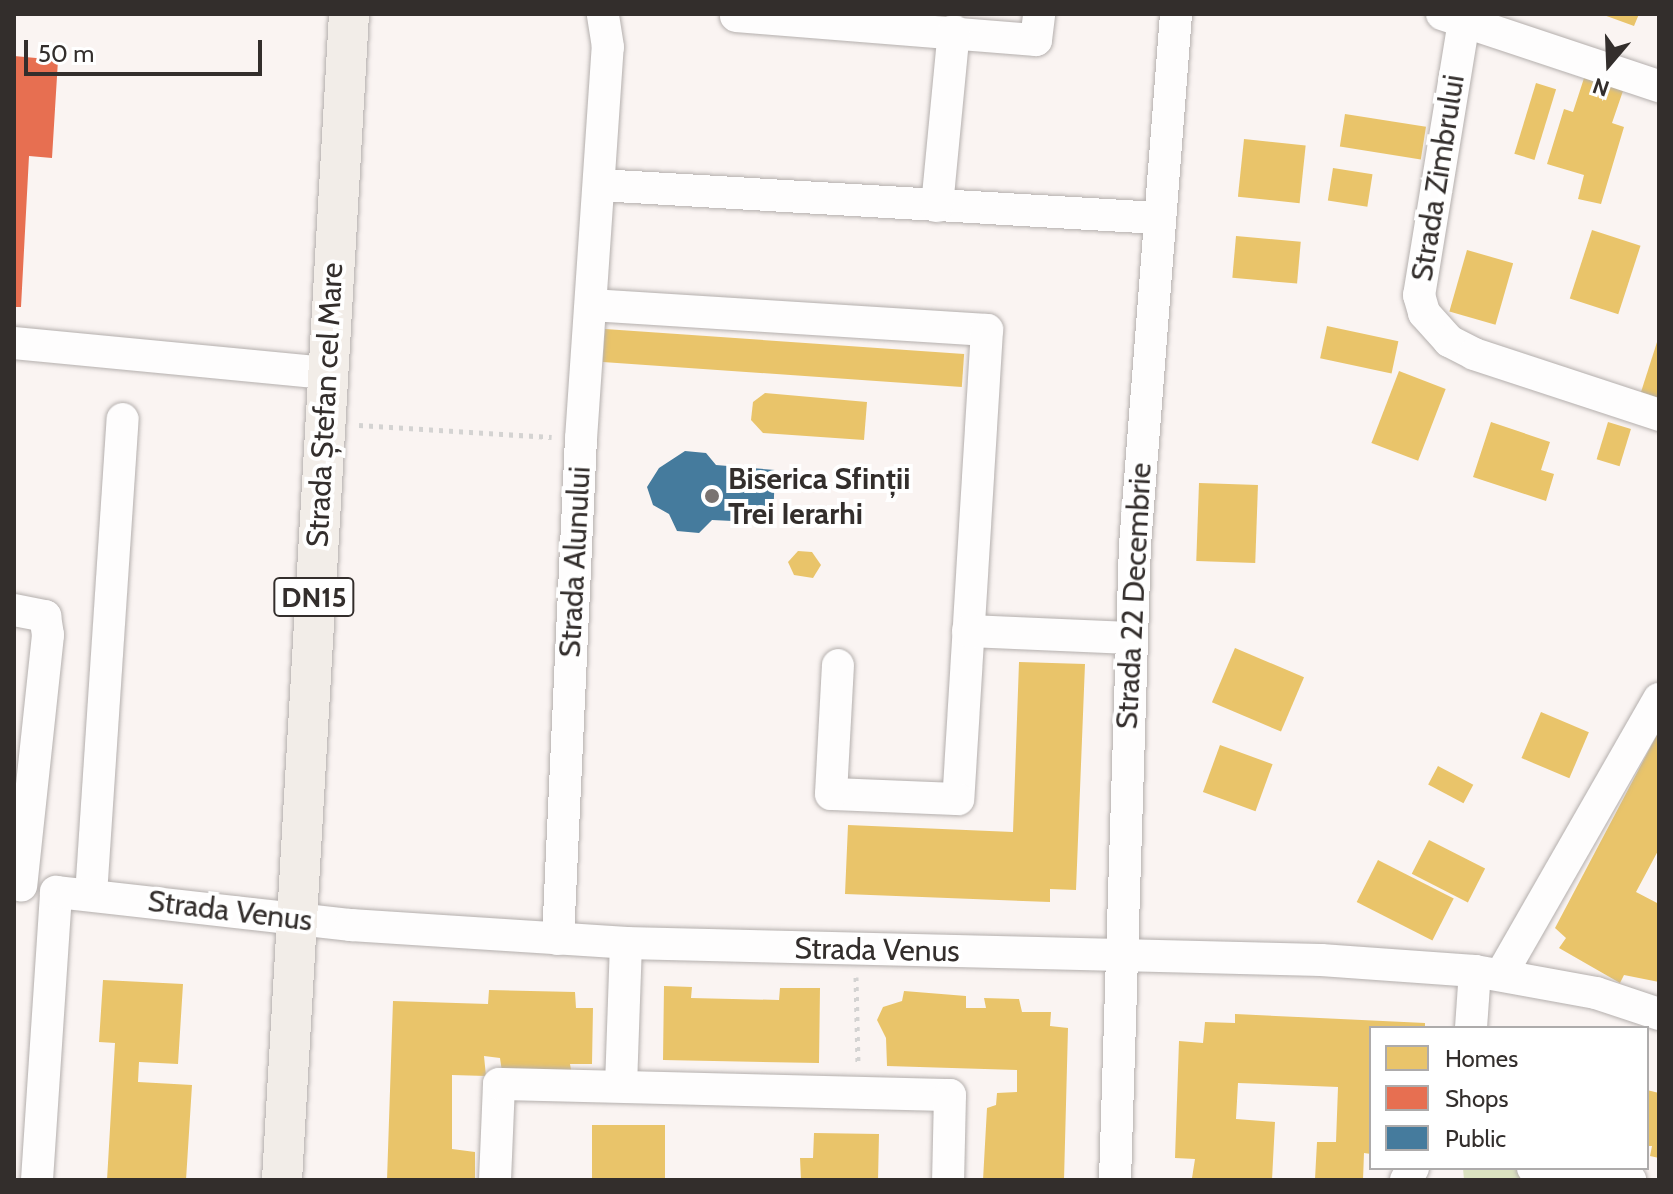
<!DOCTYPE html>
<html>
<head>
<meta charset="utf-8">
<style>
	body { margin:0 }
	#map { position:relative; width:1673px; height:1194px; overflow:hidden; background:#faf4f2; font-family:Cabin,sans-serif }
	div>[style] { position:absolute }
	.green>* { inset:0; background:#dbe2c0 }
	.homes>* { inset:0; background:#e9c46a; transform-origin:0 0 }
	.shops>* { inset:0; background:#e76f51 }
	.public>* { inset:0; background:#457b9d }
	.path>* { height:5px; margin-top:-2.5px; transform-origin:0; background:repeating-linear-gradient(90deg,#d4d3d2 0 4px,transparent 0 10px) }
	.roads { filter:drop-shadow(0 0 2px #b4afad) drop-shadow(0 0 2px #b4afad) }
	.minor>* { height:32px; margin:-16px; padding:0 16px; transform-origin:16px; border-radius:16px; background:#fefdfd }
	.major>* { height:40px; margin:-20px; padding:0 20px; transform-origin:20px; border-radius:20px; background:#f2ede8 }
	.dots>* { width:22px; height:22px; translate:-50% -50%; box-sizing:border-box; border:4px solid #fff; border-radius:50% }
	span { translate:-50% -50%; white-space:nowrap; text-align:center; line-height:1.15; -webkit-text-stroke:8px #fff; paint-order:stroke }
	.shield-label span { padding:2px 6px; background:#fff; border:2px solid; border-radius:6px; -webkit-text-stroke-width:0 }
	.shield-label { font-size:28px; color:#332e2c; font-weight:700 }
	.street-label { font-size:30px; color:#332e2c }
	.poi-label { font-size:30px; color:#332e2c; font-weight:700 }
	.left { translate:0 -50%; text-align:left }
	.frame { position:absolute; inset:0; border:16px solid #332e2c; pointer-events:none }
	.legend { position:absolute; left:1369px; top:1026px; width:280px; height:144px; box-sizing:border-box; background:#fff; border:2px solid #adabab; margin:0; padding:10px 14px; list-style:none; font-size:24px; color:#332e2c }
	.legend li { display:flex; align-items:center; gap:16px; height:40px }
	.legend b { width:40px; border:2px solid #adabab }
	.north { position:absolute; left:1569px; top:24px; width:80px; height:80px; -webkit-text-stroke:6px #fff; paint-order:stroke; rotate:199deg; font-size:22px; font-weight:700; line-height:32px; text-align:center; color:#332e2c }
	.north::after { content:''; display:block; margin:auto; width:28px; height:36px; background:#332e2c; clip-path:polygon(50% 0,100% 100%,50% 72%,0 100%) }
	.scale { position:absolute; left:24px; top:40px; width:238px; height:36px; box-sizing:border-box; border:4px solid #332e2c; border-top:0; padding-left:10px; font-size:24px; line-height:28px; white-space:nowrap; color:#332e2c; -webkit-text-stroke:6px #fff; paint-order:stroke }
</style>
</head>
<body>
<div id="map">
	<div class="green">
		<div style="clip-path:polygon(1463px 1168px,1533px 1168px,1628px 1180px,1464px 1180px)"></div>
	</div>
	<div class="homes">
		<div style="clip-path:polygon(1601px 14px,1639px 14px,1634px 26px)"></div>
		<div style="clip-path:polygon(1585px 75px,1624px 88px,1612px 123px,1624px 127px,1601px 204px,1578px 199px,1584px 175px,1547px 164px,1564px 109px,1573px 112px)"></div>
		<div style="left:1536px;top:83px;width:21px;height:74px;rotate:17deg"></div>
		<div style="left:1345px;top:114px;width:82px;height:33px;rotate:9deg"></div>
		<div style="left:1244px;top:139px;width:62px;height:58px;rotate:6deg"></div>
		<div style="left:1333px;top:168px;width:40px;height:33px;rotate:9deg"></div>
		<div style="left:1592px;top:230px;width:51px;height:72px;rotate:18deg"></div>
		<div style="left:1236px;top:236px;width:65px;height:42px;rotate:5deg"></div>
		<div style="left:1467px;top:250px;width:48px;height:64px;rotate:16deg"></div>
		<div style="left:1327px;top:326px;width:73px;height:33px;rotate:12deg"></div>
		<div style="left:605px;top:329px;width:360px;height:33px;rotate:4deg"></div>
		<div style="clip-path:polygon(1658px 339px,1659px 339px,1659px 398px,1641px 392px)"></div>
		<div style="left:1399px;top:371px;width:50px;height:77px;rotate:21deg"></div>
		<div style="clip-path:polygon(765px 393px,867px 402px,864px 440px,763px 433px,751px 420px,753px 402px)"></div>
		<div style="clip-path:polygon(1491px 422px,1550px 442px,1541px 470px,1554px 474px,1546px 501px,1473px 477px)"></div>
		<div style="left:1608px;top:422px;width:24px;height:39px;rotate:17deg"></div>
		<div style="left:1199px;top:483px;width:59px;height:78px;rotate:2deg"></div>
		<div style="clip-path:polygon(798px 551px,812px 552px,821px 565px,813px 578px,794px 575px,788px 562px)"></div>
		<div style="left:1235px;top:648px;width:75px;height:59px;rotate:23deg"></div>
		<div style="clip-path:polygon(1019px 662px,1085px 664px,1076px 890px,1050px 889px,1050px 902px,845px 894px,848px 825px,1013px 832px)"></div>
		<div style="left:1541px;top:712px;width:52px;height:50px;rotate:23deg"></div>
		<div style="clip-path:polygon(1659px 731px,1659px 849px,1636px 892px,1659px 904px,1659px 982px,1624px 975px,1620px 983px,1559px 948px,1566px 938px,1555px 928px)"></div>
		<div style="left:1220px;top:745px;width:56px;height:50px;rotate:20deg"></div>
		<div style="left:1438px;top:766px;width:40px;height:21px;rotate:28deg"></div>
		<div style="left:1429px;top:840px;width:63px;height:38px;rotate:27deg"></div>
		<div style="left:1378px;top:860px;width:85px;height:47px;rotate:27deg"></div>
		<div style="clip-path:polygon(103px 980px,183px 984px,178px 1064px,139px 1062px,138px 1082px,192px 1085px,186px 1180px,107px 1180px,115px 1043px,99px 1042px)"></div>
		<div style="clip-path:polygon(664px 986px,692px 987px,691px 998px,779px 1000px,780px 988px,820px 988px,819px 1063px,663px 1060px)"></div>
		<div style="clip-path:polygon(489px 990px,575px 992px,576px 1008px,593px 1008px,592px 1064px,570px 1064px,572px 1075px,502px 1072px,500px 1058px,484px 1056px,486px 1076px,452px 1075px,452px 1149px,475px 1152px,475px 1180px,387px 1180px,393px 1001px,488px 1004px)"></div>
		<div style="clip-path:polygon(904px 991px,966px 996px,966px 1008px,986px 1008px,984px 998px,1019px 999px,1022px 1012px,1051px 1012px,1050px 1026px,1068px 1028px,1064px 1180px,983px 1180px,987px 1108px,996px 1105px,997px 1093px,1017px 1092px,1017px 1070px,887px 1066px,886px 1038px,877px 1020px,883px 1007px,902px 1001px)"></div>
		<div style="clip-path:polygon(1235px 1014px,1425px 1023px,1425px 1028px,1371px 1028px,1371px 1154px,1364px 1153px,1363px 1180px,1315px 1179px,1317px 1142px,1336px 1142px,1338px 1087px,1238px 1083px,1236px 1119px,1275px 1122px,1272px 1180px,1192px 1178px,1195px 1159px,1175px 1158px,1179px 1041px,1203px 1043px,1205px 1022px,1235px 1023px)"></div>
		<div style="clip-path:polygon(1647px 1090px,1659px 1093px,1659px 1158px,1650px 1156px,1652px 1146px,1647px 1146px)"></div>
		<div style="left:592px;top:1125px;width:73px;height:55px"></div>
		<div style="clip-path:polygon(814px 1133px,879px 1134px,878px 1180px,801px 1180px,800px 1158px,813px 1158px)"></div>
	</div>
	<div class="shops">
		<div style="clip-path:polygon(14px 56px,58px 60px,52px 158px,29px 156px,21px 307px,14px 307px)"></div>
	</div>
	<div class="public">
		<div style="clip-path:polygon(685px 451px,706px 453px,716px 465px,775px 470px,773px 523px,712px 520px,699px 533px,677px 531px,669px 514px,653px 505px,647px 487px,659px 468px)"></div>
	</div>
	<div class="path">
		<div style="left:359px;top:425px;width:193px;rotate:3.6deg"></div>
		<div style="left:856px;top:977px;width:86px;rotate:88.7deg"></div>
	</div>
	<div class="roads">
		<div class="minor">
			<div style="left:1442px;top:14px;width:229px;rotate:18.4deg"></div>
			<div style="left:736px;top:16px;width:301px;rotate:4.6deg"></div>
			<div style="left:1036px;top:40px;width:26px;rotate:-83deg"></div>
			<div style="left:1464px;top:21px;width:278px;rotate:99.3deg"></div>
			<div style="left:1419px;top:295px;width:19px;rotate:74deg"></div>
			<div style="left:1424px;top:313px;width:38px;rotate:48deg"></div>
			<div style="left:1449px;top:341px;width:28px;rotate:27deg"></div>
			<div style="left:1474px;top:354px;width:195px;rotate:18.2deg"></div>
			<div style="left:599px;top:185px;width:559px;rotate:3.38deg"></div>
			<div style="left:937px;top:206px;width:176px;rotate:-84.5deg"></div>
			<div style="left:591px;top:305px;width:397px;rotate:3.6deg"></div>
			<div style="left:987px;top:330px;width:470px;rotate:93.5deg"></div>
			<div style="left:958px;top:799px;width:127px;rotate:-177.7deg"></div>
			<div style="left:831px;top:794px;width:129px;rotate:-86.9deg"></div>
			<div style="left:14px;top:343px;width:313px;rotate:5.5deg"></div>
			<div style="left:14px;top:610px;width:32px;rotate:11deg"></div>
			<div style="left:45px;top:616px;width:19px;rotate:81deg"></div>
			<div style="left:48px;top:635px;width:252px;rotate:96.1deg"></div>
			<div style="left:968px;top:631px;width:163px;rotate:2.5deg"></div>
			<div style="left:91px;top:895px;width:477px;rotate:-86.2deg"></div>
			<div style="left:558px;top:939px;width:501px;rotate:-87.37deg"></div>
			<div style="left:581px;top:439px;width:393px;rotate:-86.1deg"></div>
			<div style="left:608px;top:47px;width:33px;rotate:-99deg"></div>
			<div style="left:1502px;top:973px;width:316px;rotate:-60.2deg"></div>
			<div style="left:1471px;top:1028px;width:57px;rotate:-86deg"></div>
			<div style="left:621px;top:1086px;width:143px;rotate:-88deg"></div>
			<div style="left:1533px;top:1168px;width:98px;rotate:7.1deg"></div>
			<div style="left:37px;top:1180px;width:289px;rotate:-86.2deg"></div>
			<div style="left:56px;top:892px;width:297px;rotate:6.4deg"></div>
			<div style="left:351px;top:925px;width:276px;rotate:3.7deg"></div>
			<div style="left:626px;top:943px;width:695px;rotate:1.4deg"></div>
			<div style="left:1321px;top:960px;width:154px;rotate:4.1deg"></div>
			<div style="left:1475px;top:971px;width:123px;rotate:10.3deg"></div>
			<div style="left:1596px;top:993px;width:66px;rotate:18.4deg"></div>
			<div style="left:495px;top:1180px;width:96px;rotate:-87.6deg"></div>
			<div style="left:499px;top:1084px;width:451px;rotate:1.4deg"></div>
			<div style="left:950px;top:1095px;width:85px;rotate:91.3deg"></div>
			<div style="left:1115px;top:1180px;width:635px;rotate:-88.2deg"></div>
			<div style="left:1135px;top:545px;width:533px;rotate:-85.58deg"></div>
			<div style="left:1406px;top:1180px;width:14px;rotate:-60deg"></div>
		</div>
		<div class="major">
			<div style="left:282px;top:1180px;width:1168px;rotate:-86.71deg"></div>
		</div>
	</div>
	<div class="dots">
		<div style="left:712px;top:496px;background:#797371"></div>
	</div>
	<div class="shield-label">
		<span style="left:314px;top:597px">DN15</span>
	</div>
	<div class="street-label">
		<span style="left:1438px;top:178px;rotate:-81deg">Strada Zimbrului</span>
		<span style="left:325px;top:405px;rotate:-87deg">Strada Ștefan cel Mare</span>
		<span style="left:575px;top:562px;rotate:-87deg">Strada Alunului</span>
		<span style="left:1134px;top:596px;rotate:-87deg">Strada 22 Decembrie</span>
		<span style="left:230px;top:911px;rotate:7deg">Strada Venus</span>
		<span style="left:877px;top:950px;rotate:1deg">Strada Venus</span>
	</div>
	<div class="poi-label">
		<span class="left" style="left:728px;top:496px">Biserica Sfinții<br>Trei Ierarhi</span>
	</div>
	<div class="frame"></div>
	<ul class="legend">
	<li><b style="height:22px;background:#e9c46a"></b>Homes</li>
	<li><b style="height:22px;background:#e76f51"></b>Shops</li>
	<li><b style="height:22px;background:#457b9d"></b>Public</li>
	</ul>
	<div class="north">N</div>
	<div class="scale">50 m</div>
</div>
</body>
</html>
